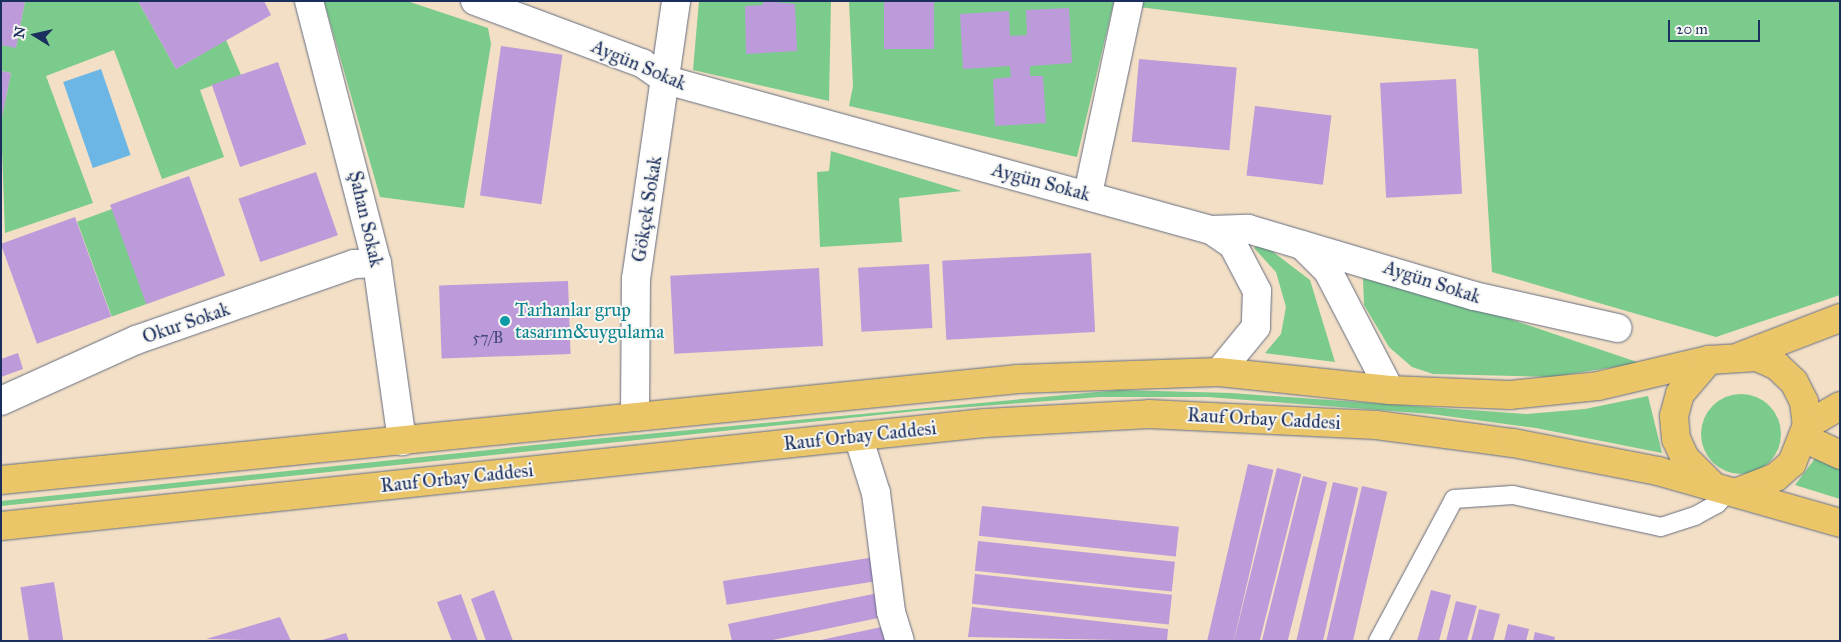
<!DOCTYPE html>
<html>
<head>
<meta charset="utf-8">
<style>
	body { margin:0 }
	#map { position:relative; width:1841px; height:642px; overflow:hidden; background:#f2dfc5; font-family:"IM FELL Great Primer",serif }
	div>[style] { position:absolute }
	.green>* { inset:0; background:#7acb8c; transform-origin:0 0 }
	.round { border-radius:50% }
	.water>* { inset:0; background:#6cb6e5; transform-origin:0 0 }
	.building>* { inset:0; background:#bd9ada; transform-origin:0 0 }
	.roads { filter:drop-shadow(0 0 1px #666d82) drop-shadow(0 0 1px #666d82) }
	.lane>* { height:18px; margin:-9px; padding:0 9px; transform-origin:9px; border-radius:9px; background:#fff }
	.street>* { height:28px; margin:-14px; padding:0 14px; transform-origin:14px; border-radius:14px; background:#fff }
	.primary>* { height:28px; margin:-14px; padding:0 14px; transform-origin:14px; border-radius:14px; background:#eac669 }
	.dots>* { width:14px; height:14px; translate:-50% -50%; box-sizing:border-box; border:2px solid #f6f6f2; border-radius:50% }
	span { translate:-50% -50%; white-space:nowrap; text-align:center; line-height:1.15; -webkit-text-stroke:4px #f6f6f2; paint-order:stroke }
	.number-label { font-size:16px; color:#444a7d }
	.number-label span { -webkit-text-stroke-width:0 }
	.street-label { font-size:19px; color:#1b2f5e }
	.culture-label { font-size:19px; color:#0d838f }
	.left { translate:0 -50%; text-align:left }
	.frame { position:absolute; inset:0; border:2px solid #1b2f5e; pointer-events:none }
	.north { position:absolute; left:10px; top:10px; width:50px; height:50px; -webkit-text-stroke:4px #f6f6f2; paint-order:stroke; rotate:280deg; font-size:14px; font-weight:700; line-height:20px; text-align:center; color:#1b2f5e }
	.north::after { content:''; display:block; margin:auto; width:18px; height:22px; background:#1b2f5e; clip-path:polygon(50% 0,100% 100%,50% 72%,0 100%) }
	.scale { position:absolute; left:1668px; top:20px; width:92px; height:22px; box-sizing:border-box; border:2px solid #1b2f5e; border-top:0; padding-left:6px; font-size:15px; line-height:18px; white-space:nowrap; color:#1b2f5e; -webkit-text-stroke:4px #f6f6f2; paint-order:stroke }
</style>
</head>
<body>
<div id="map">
	<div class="green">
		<div style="clip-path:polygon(25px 1px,138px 1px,176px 69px,226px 40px,241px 75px,200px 90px,224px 157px,162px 179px,114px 50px,46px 76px,93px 203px,5px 233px,1px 121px,11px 73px,1px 71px,1px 45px,16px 47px)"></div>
		<div style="clip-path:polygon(324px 1px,407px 1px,488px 28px,491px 44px,464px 208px,380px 197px)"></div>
		<div style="clip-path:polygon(699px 1px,831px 1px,829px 101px,693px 70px)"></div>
		<div style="clip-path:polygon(849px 1px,1114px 1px,1077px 157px,849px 106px,853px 86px)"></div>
		<div style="clip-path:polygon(1140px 1px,1840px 1px,1840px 295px,1716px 337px,1492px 272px,1478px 49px,1139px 7px)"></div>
		<div style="clip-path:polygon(831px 151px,962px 191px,899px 198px,902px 242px,820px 247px,817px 172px,829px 171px)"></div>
		<div style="left:112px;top:209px;width:101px;height:37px;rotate:70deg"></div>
		<div style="clip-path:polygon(1260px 242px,1310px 280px,1335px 362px,1265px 353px,1281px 334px,1286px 307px,1276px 272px,1254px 248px)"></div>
		<div style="clip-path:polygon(1363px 278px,1507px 318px,1640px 363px,1551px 377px,1433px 374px,1412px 367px,1389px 347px,1364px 305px)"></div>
		<div style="clip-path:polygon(1119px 390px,1231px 393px,1527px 414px,1585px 409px,1648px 396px,1662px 453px,1536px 428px,1431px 414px,1208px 397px,1100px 397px,917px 411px,1px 506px,1px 501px,583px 440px)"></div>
		<div class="round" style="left:1701px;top:394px;width:80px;height:80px"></div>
		<div style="clip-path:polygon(1820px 452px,1840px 470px,1840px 499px,1795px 485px)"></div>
	</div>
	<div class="water">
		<div style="left:101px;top:69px;width:91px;height:40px;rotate:71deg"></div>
	</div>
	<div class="building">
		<div style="clip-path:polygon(1px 1px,25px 1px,16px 48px,1px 45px)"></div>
		<div style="clip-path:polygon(138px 1px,264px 1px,271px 15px,176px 69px)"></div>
		<div style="clip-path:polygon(763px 1px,795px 4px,797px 51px,746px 54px,745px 6px,763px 5px)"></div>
		<div style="left:884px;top:1px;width:50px;height:48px"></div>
		<div style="clip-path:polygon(1069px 8px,1072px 63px,1030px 66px,1030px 76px,1043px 76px,1046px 123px,995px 126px,993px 79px,1011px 77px,1010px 66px,963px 69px,960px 14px,1009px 11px,1010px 36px,1027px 35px,1026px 10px)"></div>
		<div style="left:501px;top:46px;width:62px;height:151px;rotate:8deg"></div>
		<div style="left:1139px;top:59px;width:98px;height:83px;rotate:5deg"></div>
		<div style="left:278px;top:62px;width:87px;height:70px;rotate:71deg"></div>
		<div style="clip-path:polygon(1px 71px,11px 73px,2px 117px,1px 117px)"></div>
		<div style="left:1456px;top:79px;width:115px;height:76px;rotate:87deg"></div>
		<div style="left:1255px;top:106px;width:77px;height:70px;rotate:7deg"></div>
		<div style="left:316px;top:172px;width:67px;height:82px;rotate:71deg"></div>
		<div style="left:189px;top:176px;width:106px;height:84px;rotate:70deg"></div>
		<div style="left:75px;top:217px;width:106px;height:79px;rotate:70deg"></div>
		<div style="left:1091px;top:253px;width:79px;height:149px;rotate:87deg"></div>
		<div style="left:929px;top:264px;width:64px;height:71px;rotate:87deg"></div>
		<div style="left:819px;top:268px;width:78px;height:149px;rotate:87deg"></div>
		<div style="left:568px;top:281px;width:73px;height:129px;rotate:88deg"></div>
		<div style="clip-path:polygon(18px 353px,23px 369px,1px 377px,1px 359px)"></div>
		<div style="left:1248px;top:464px;width:26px;height:182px;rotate:13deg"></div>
		<div style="left:1277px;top:468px;width:25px;height:178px;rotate:14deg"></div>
		<div style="left:1303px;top:476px;width:25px;height:170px;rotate:14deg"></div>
		<div style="left:1333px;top:482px;width:26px;height:163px;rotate:13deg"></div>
		<div style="left:1362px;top:486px;width:26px;height:159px;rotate:13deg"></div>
		<div style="left:982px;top:506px;width:198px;height:30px;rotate:6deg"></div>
		<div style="left:978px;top:541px;width:198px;height:30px;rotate:6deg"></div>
		<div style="left:875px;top:557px;width:24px;height:154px;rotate:81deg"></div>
		<div style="left:975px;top:574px;width:198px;height:30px;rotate:6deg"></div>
		<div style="left:54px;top:582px;width:60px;height:34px;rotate:81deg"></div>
		<div style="clip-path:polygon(494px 590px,513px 641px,486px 641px,471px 599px)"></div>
		<div style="clip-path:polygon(1431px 590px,1451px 595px,1439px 641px,1417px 641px)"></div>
		<div style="clip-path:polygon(878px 593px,883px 617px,768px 641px,732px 641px,728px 624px)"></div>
		<div style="clip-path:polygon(461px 594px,478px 641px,452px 641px,437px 602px)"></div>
		<div style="clip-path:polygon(1456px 601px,1477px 606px,1467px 641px,1446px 641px)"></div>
		<div style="clip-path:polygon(972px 607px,1168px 629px,1167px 641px,968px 637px)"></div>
		<div style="clip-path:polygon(1479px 609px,1500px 614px,1493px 641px,1471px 641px)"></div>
		<div style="clip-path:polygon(280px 617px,291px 641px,206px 639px)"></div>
		<div style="clip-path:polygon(1508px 624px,1529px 629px,1526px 641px,1504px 641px)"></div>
		<div style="clip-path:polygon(886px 626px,889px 641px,821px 641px,821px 640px)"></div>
		<div style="clip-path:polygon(1535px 632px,1555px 637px,1554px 641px,1533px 641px)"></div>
		<div style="clip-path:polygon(346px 633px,349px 641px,322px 641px,322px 640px)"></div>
	</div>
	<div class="roads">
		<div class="lane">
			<div style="left:1378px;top:641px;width:161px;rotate:-61.8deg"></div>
			<div style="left:1454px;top:499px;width:59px;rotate:-3.9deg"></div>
			<div style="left:1513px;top:495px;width:151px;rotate:12.2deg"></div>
			<div style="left:1661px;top:527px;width:36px;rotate:-18deg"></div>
			<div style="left:1695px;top:516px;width:25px;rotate:-29deg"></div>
			<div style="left:1717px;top:504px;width:18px;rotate:-49deg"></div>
		</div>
		<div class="street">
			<div style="left:309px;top:1px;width:271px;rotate:75.5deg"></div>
			<div style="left:377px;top:263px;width:180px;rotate:82deg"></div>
			<div style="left:475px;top:1px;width:178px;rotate:20.4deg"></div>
			<div style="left:642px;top:63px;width:29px;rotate:35deg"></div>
			<div style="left:666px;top:80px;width:565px;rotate:15.39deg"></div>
			<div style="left:1211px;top:230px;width:37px;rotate:-2deg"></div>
			<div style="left:1248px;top:229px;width:236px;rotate:16.5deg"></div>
			<div style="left:1474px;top:296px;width:147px;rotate:12.6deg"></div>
			<div style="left:1088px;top:194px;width:197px;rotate:-78deg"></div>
			<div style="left:1211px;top:230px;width:27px;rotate:34deg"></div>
			<div style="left:1233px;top:245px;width:52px;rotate:62.4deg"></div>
			<div style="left:1257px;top:291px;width:36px;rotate:92deg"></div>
			<div style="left:1256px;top:327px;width:58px;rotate:129.4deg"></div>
			<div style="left:1302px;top:245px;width:37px;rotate:45deg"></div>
			<div style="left:1328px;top:271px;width:134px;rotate:62.5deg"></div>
			<div style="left:1px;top:401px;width:148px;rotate:-24.3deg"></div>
			<div style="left:136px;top:340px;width:231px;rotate:-19.2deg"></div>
			<div style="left:354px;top:264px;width:23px;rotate:-2deg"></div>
			<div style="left:635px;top:417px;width:138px;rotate:-89.6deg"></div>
			<div style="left:636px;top:279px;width:281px;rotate:-81.8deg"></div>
			<div style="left:858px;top:436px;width:60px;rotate:72.5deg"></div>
			<div style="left:876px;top:493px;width:120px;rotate:82.8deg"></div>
			<div style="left:891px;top:612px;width:30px;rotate:73deg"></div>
		</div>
		<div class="primary">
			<div style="left:1741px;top:356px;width:106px;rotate:-21deg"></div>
			<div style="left:1807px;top:425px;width:38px;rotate:-30deg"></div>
			<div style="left:1804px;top:438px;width:40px;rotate:25deg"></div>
			<div style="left:1px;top:480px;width:1022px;rotate:-5.67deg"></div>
			<div style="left:1018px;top:379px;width:201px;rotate:-2deg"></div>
			<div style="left:1219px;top:372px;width:172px;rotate:6deg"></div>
			<div style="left:1390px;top:390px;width:120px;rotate:2.4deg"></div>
			<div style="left:1510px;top:395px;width:88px;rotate:-5.8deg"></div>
			<div style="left:1598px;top:386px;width:114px;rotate:-13.2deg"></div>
			<div style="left:1712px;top:485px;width:38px;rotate:-135deg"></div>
			<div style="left:1685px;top:458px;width:21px;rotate:-115deg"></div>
			<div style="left:1676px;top:439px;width:23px;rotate:-95deg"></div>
			<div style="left:1674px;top:416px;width:23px;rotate:-75deg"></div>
			<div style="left:1680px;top:394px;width:45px;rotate:-49.5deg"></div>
			<div style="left:1709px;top:360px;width:48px;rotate:-3.6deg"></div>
			<div style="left:1757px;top:357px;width:22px;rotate:24deg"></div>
			<div style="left:1777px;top:366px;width:23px;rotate:43deg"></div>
			<div style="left:1794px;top:382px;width:22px;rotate:63deg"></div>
			<div style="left:1804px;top:402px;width:23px;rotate:83deg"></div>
			<div style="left:1807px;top:425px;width:41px;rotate:111.5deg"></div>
			<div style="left:1792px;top:463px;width:21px;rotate:139deg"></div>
			<div style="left:1776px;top:477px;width:41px;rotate:158.5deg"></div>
			<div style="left:1px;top:526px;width:989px;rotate:-5.98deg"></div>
			<div style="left:985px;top:423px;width:164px;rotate:-3.1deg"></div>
			<div style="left:1149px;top:414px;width:227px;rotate:2.8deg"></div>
			<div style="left:1376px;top:425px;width:138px;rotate:7.5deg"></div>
			<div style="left:1513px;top:443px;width:148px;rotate:10.9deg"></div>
			<div style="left:1658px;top:471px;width:189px;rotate:15.9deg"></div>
		</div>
	</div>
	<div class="dots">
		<div style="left:505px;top:321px;background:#0f9aa8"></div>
	</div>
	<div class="number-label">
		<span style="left:488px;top:338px">57/B</span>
	</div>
	<div class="street-label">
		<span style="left:639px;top:65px;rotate:23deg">Aygün Sokak</span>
		<span style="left:1041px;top:182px;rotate:15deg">Aygün Sokak</span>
		<span style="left:647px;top:209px;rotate:-81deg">Gökçek Sokak</span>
		<span style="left:366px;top:219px;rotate:77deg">Şahan Sokak</span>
		<span style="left:1432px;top:282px;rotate:18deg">Aygün Sokak</span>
		<span style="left:186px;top:323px;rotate:-19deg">Okur Sokak</span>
		<span style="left:1264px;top:419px;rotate:3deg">Rauf Orbay Caddesi</span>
		<span style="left:860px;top:436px;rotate:-6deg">Rauf Orbay Caddesi</span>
		<span style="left:457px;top:478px;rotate:-6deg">Rauf Orbay Caddesi</span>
	</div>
	<div class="culture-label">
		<span class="left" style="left:515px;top:321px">Tarhanlar grup<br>tasarım&amp;uygulama</span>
	</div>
	<div class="frame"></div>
	<div class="north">N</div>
	<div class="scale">20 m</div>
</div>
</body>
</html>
